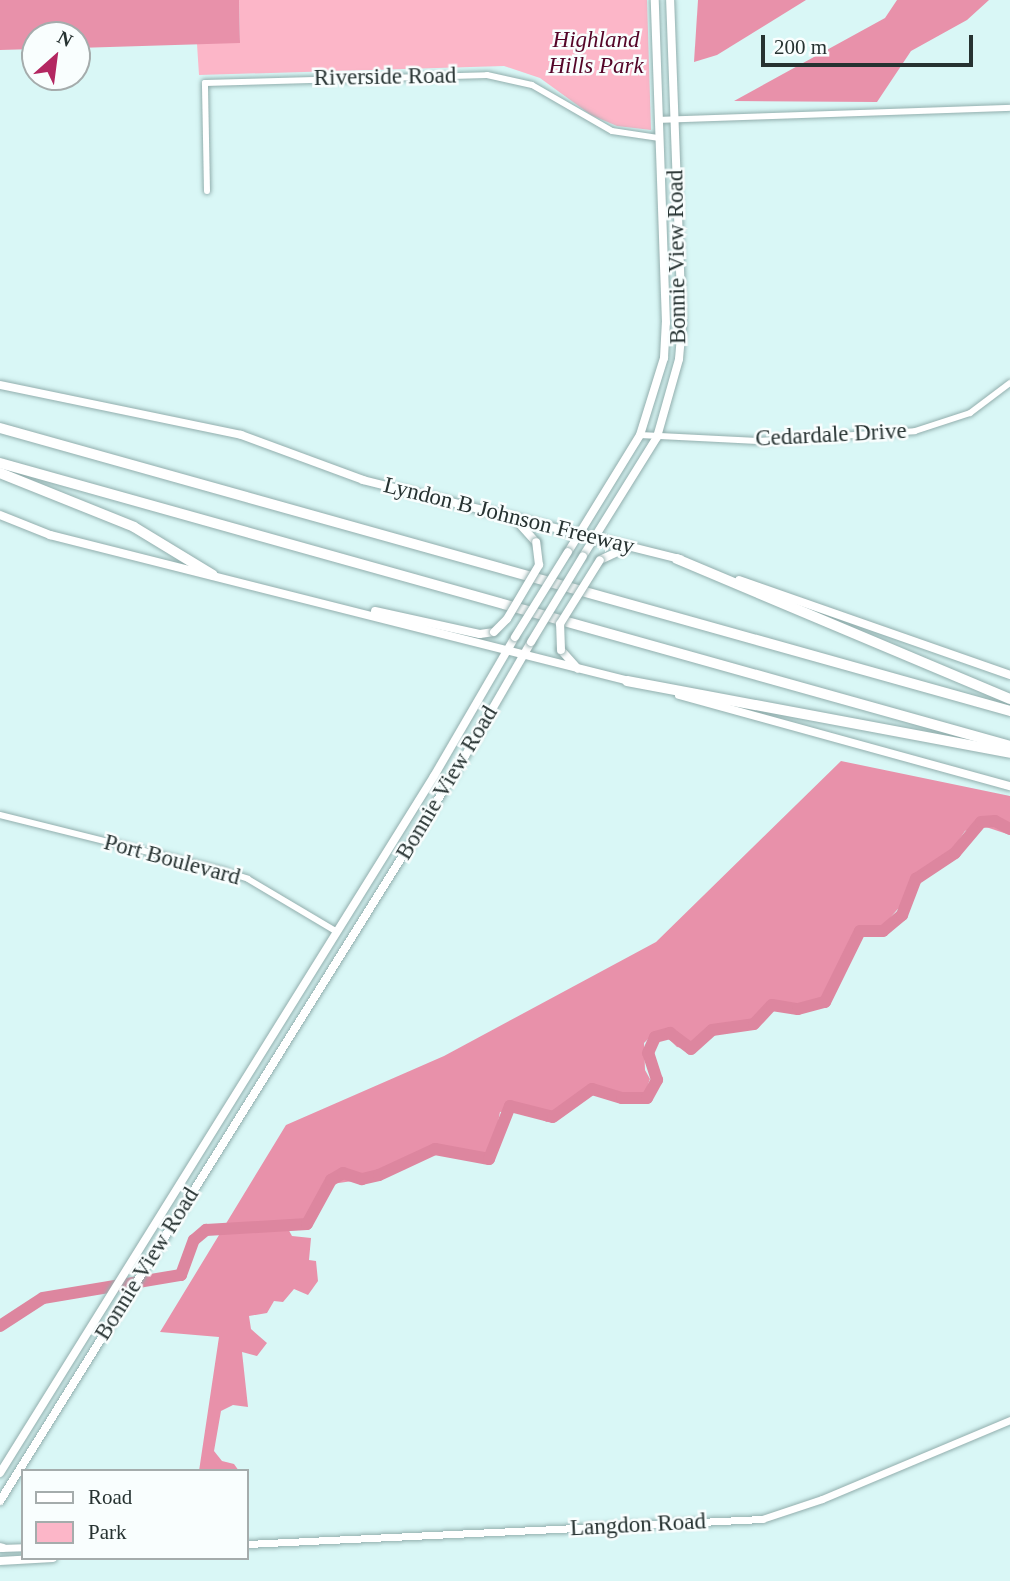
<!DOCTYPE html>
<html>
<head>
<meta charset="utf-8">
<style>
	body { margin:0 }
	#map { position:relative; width:1010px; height:1581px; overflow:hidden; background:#d9f7f6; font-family:Georgia,serif }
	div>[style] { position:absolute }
	.green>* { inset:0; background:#fcb6c8 }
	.forest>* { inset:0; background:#e891aa }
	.river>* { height:12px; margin:-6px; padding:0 6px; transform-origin:6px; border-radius:6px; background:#dd869f }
	.roads { filter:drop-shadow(0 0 2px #92aead) drop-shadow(0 0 2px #92aead) }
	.minor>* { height:6px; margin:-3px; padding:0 3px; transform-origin:3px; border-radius:3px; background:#fff }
	.tertiary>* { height:7px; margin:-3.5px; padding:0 3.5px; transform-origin:3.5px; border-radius:3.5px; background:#fff }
	.secondary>* { height:8px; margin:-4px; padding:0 4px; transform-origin:4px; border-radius:4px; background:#fff }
	.motorway>* { height:10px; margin:-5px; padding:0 5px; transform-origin:5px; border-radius:5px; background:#fff }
	.bridges { filter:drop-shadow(0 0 2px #92aead) drop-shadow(0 0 2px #92aead) }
	.secondary-bridge>* { height:8px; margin:-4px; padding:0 4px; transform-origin:4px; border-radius:4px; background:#fff }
	span { translate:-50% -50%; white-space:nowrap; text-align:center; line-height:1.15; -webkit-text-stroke:5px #f9fefe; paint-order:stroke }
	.park-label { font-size:23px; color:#540528; font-style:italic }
	.street-label { font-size:23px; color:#263231 }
	.legend { position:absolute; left:21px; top:1469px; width:228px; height:91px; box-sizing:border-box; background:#f9fefe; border:2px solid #a5acac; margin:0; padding:9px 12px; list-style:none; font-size:21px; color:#263231 }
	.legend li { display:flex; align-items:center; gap:14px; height:35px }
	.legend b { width:35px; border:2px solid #a5acac }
	.north { position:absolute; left:21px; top:21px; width:70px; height:70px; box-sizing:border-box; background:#f9fefe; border:2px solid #a5acac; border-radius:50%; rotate:28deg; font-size:19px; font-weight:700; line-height:28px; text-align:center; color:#263231 }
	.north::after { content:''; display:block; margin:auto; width:24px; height:32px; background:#b32761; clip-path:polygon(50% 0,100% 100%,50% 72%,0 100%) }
	.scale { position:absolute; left:761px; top:35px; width:212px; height:32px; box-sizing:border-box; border:4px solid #263231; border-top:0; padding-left:9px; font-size:21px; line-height:24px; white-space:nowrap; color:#263231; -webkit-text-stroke:5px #f9fefe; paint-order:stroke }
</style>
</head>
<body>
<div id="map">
	<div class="green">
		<div style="clip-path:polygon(239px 0,647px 0,651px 130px,617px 126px,591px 115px,540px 78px,504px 66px,199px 75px,197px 44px,240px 40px)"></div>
	</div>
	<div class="forest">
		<div style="clip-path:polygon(0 0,239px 0,240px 43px,77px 48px,77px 35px,35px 35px,35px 49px,0 50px)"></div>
		<div style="clip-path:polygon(698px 0,806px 0,717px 55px,694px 62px)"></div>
		<div style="clip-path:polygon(897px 0,989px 0,967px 20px,911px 51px,877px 102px,734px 101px,885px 18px)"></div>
		<div style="clip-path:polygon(841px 761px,1010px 796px,1010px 835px,980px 825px,965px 831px,946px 859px,912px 879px,903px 903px,876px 934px,855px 934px,822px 1002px,796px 1011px,772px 1003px,748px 1026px,709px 1027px,689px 1049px,677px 1047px,663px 1033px,653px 1034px,644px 1043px,645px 1070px,650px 1079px,643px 1098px,622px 1101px,588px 1089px,547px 1122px,522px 1110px,500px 1112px,492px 1153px,481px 1162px,432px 1153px,380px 1177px,325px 1185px,308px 1220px,287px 1227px,292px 1236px,311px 1238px,309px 1260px,316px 1261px,318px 1281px,308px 1295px,294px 1289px,283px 1302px,274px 1301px,267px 1313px,249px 1316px,251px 1329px,267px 1343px,257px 1356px,242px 1352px,248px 1407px,233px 1405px,221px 1411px,214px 1451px,222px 1461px,234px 1464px,239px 1471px,199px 1471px,219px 1337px,160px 1332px,286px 1125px,444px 1056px,656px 942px)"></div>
	</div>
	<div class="river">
		<div style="left:0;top:1326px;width:51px;rotate:-33.1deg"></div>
		<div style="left:43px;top:1298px;width:140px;rotate:-9.5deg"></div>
		<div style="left:181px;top:1275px;width:37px;rotate:-70deg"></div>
		<div style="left:194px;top:1240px;width:16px;rotate:-40deg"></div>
		<div style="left:206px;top:1230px;width:101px;rotate:-3.4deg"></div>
		<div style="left:307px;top:1224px;width:50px;rotate:-61.4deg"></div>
		<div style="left:331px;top:1180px;width:14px;rotate:-30deg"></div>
		<div style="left:343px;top:1173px;width:20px;rotate:18deg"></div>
		<div style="left:362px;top:1179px;width:17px;rotate:-13deg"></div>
		<div style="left:379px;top:1175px;width:62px;rotate:-24.9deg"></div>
		<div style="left:435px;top:1149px;width:55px;rotate:10.5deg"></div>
		<div style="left:489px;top:1159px;width:57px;rotate:-68.4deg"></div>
		<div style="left:510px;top:1106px;width:44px;rotate:14.3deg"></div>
		<div style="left:553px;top:1117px;width:48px;rotate:-35.7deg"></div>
		<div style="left:592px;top:1089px;width:31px;rotate:17deg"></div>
		<div style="left:622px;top:1098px;width:25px"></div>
		<div style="left:647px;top:1098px;width:21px;rotate:-61deg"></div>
		<div style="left:657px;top:1080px;width:28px;rotate:-108deg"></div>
		<div style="left:648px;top:1053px;width:17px;rotate:-66deg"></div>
		<div style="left:655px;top:1037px;width:16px;rotate:-15deg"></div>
		<div style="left:670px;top:1033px;width:26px;rotate:37deg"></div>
		<div style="left:691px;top:1049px;width:28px;rotate:-42deg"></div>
		<div style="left:712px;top:1030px;width:42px;rotate:-8.1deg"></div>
		<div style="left:754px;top:1024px;width:26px;rotate:-47deg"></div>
		<div style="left:772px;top:1005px;width:26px;rotate:9deg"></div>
		<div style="left:798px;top:1009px;width:28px;rotate:-15deg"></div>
		<div style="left:825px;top:1002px;width:79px;rotate:-63.8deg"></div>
		<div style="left:860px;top:931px;width:23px"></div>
		<div style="left:883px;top:931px;width:25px;rotate:-40deg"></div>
		<div style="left:902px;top:915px;width:39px;rotate:-69deg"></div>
		<div style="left:916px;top:879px;width:47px;rotate:-33.7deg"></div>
		<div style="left:955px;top:853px;width:40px;rotate:-50deg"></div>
		<div style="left:981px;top:822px;width:14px;rotate:-4deg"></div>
		<div style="left:995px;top:821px;width:17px;rotate:28deg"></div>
	</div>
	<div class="roads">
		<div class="minor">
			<div style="left:659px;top:120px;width:351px;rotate:-2deg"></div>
			<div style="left:207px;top:191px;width:108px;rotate:-91.1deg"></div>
			<div style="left:205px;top:83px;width:282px;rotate:-1.6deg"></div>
			<div style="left:487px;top:75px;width:46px;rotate:12.5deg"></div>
			<div style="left:532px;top:85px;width:92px;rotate:29.9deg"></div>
			<div style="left:612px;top:131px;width:48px;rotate:8.5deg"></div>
			<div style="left:640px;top:435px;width:118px;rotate:2.9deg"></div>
			<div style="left:758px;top:441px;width:157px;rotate:-3.6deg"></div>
			<div style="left:915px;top:431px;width:58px;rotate:-18.1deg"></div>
			<div style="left:970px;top:413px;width:50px;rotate:-36.9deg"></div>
			<div style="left:0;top:815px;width:231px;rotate:14deg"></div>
			<div style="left:224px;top:871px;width:25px;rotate:18deg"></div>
			<div style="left:248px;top:879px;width:100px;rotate:30.7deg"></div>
		</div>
		<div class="tertiary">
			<div style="left:247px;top:1544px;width:516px;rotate:-2.78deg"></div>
			<div style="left:762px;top:1519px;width:63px;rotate:-18.4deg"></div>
			<div style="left:822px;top:1499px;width:204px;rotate:-22.8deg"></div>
			<div style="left:0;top:1548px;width:23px;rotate:-2deg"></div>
		</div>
		<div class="secondary">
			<div style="left:0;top:385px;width:246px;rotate:11.7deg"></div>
			<div style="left:241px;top:435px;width:130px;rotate:20.2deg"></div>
			<div style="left:363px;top:480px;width:327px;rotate:14deg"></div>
			<div style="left:0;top:515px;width:54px;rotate:21.8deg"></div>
			<div style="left:50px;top:535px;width:601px;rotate:14.15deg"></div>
			<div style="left:516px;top:520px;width:30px;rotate:48deg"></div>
			<div style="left:568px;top:552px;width:137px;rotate:-58.4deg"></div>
			<div style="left:640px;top:435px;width:81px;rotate:-72.7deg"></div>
			<div style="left:664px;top:358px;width:35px;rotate:-87deg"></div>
			<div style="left:666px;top:323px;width:323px;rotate:-92deg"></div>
			<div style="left:583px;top:556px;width:140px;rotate:-58.1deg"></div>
			<div style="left:657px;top:437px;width:81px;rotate:-74.2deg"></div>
			<div style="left:679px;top:359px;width:35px;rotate:-85deg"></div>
			<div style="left:682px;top:324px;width:324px;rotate:-92.1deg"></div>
			<div style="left:600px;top:560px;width:33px;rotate:-25deg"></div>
			<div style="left:739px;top:580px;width:287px;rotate:19.3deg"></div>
			<div style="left:375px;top:611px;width:107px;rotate:12.4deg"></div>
			<div style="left:480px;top:634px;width:14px;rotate:-8deg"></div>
			<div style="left:561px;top:650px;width:25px;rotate:48deg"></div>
			<div style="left:679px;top:695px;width:343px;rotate:15.4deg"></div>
			<div style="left:0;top:1473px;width:821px;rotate:-58.09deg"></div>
			<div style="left:434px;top:776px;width:161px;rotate:-59.8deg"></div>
			<div style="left:0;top:1501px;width:878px;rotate:-58.03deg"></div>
			<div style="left:465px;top:756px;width:132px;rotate:-59.9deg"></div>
			<div style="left:0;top:1547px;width:3px;rotate:18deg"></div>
			<div style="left:0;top:1561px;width:53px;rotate:-3.2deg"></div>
		</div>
		<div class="motorway">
			<div style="left:0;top:428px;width:1049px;rotate:15.65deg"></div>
			<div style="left:0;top:463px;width:1049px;rotate:15.65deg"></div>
			<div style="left:0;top:473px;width:144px;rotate:21.9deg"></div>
			<div style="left:134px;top:527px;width:92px;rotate:31.3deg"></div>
			<div style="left:677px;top:559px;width:361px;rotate:22.8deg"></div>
			<div style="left:627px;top:681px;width:390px;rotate:10.6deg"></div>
		</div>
	</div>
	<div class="bridges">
		<div class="secondary-bridge">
			<div style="left:494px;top:632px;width:18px;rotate:-45deg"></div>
			<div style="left:507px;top:619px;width:63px;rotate:-59.3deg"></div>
			<div style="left:539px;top:565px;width:23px;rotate:-97deg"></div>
			<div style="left:515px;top:637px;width:100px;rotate:-58.1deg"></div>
			<div style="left:531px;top:642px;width:100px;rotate:-58.8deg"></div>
			<div style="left:561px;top:650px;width:26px;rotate:-92deg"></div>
			<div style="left:560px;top:624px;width:75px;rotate:-58deg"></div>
		</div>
	</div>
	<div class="park-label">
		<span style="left:596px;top:53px">Highland<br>Hills Park</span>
	</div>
	<div class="street-label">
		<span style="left:385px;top:77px;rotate:-1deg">Riverside Road</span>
		<span style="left:677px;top:257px;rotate:-91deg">Bonnie View Road</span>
		<span style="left:831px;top:435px;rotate:-3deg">Cedardale Drive</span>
		<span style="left:509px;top:516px;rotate:14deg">Lyndon B Johnson Freeway</span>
		<span style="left:447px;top:783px;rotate:-59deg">Bonnie View Road</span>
		<span style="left:172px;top:860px;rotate:15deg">Port Boulevard</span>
		<span style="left:147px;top:1264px;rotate:-58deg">Bonnie View Road</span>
		<span style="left:638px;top:1525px;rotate:-3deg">Langdon Road</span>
	</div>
	<ul class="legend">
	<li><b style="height:9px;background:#fff"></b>Road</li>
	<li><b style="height:19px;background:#fcb6c8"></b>Park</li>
	</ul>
	<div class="north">N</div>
	<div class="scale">200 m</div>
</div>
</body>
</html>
